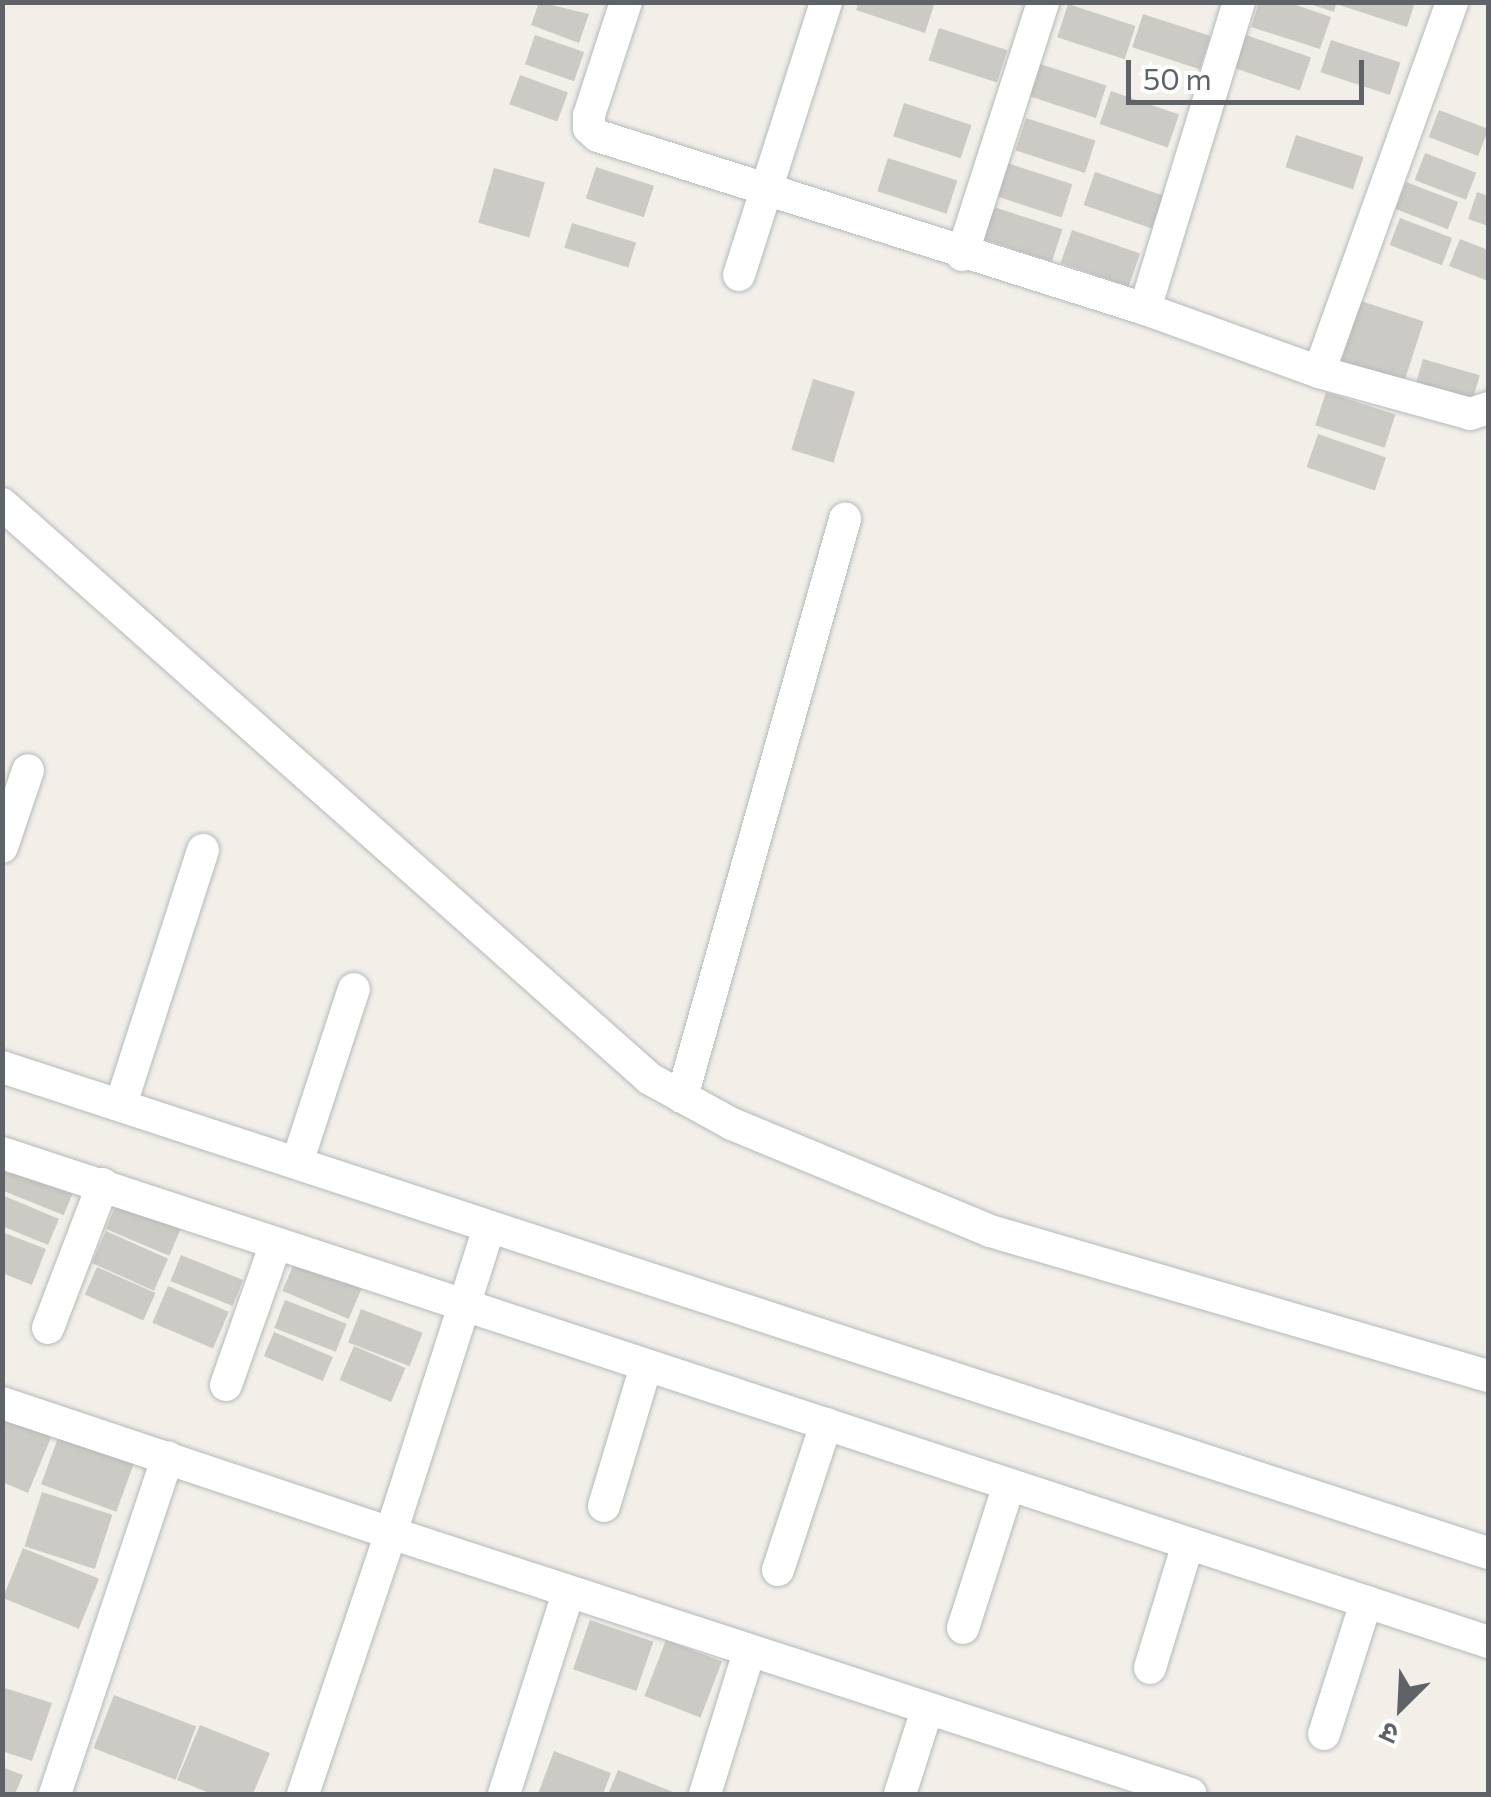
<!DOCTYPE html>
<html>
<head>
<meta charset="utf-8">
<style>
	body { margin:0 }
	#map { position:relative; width:1491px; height:1797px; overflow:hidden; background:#f1efe8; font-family:Commissioner,"Noto Sans Devanagari",sans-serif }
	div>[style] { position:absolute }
	.building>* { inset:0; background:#cccac5; transform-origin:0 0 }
	.roads { filter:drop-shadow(0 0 2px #b5b8bc) drop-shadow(0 0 2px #b5b8bc) }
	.minor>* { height:32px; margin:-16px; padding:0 16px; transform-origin:16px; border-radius:16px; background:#fff }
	span { translate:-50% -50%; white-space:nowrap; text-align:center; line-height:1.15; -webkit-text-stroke:8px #fff; paint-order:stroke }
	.frame { position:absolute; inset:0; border:5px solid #5f6368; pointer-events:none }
	.north { position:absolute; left:1351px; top:1657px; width:100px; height:100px; -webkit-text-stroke:8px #fff; paint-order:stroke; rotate:204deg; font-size:28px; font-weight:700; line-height:40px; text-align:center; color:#5f6368 }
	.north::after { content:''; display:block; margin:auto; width:35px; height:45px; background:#5f6368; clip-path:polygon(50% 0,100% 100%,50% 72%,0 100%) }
	.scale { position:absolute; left:1126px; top:60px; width:238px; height:45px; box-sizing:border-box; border:5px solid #5f6368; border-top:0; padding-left:12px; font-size:30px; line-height:35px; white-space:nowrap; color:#5f6368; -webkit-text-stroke:8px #fff; paint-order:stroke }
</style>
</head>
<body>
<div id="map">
	<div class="building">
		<div style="clip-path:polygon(539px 2px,589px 14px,579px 43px,531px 25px)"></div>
		<div style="clip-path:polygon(859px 2px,935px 2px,925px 33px,856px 10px)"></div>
		<div style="clip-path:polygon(1259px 2px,1287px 2px,1331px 17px,1320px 49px,1251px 27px)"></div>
		<div style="clip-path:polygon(1333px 2px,1415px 2px,1407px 27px,1336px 4px,1334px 12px,1307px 3px)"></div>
		<div style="left:1068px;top:4px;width:71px;height:35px;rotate:18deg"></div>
		<div style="left:1143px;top:14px;width:71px;height:35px;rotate:18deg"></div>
		<div style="left:939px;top:28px;width:72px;height:34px;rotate:18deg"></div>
		<div style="left:1243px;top:34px;width:72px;height:35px;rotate:19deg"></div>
		<div style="left:535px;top:35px;width:52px;height:31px;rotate:19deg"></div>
		<div style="left:1331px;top:40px;width:73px;height:34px;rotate:18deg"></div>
		<div style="left:1037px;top:63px;width:73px;height:34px;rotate:18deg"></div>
		<div style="left:520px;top:75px;width:51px;height:31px;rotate:20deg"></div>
		<div style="left:1111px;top:91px;width:72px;height:35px;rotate:19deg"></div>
		<div style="left:904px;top:103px;width:71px;height:35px;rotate:18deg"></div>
		<div style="left:1439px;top:110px;width:53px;height:29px;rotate:21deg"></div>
		<div style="left:1026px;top:118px;width:73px;height:34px;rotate:18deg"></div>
		<div style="left:1296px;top:135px;width:71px;height:34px;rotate:18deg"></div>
		<div style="left:1425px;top:153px;width:55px;height:29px;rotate:21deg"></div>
		<div style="left:888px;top:158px;width:73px;height:35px;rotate:18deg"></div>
		<div style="left:1004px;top:162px;width:72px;height:35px;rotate:18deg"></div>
		<div style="left:596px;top:167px;width:61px;height:33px;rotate:18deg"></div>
		<div style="left:494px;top:168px;width:53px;height:57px;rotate:16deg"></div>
		<div style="left:1095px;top:172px;width:72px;height:35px;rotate:19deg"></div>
		<div style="left:1406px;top:182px;width:56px;height:29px;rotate:21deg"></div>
		<div style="clip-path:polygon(1477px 192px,1488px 196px,1488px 226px,1468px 219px)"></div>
		<div style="left:994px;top:207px;width:72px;height:34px;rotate:18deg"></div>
		<div style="left:1400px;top:218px;width:56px;height:29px;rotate:21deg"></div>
		<div style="left:572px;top:223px;width:67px;height:26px;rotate:17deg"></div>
		<div style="left:1072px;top:230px;width:72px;height:35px;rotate:19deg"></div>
		<div style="clip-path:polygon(1460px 239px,1488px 250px,1488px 281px,1449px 266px)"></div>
		<div style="left:1361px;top:301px;width:66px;height:71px;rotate:18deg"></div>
		<div style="left:1423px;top:359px;width:59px;height:37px;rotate:16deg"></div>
		<div style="left:813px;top:379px;width:44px;height:74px;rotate:17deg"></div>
		<div style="left:1326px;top:392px;width:73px;height:35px;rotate:18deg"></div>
		<div style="left:1318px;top:434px;width:72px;height:35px;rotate:19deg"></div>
		<div style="left:10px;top:1159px;width:71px;height:32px;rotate:22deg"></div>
		<div style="left:121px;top:1193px;width:69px;height:39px;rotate:23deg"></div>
		<div style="clip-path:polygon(2px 1195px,59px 1219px,48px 1245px,2px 1226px)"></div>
		<div style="left:106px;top:1231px;width:68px;height:35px;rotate:24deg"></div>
		<div style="clip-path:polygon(2px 1232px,46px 1249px,32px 1285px,2px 1273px)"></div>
		<div style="left:298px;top:1254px;width:72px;height:40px;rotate:23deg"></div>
		<div style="left:181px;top:1255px;width:67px;height:28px;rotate:22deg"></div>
		<div style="left:97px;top:1267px;width:64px;height:30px;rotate:24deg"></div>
		<div style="left:168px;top:1286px;width:66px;height:40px;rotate:23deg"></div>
		<div style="left:285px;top:1300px;width:66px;height:30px;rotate:21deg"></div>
		<div style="left:361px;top:1309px;width:66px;height:36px;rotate:21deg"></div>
		<div style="left:274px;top:1332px;width:64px;height:26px;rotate:23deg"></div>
		<div style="left:354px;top:1346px;width:56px;height:37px;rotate:23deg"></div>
		<div style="clip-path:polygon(2px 1415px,52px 1435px,28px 1493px,2px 1482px)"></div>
		<div style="left:62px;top:1427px;width:80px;height:61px;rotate:20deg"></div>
		<div style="left:42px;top:1492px;width:74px;height:57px;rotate:18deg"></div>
		<div style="left:23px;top:1548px;width:82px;height:54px;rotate:22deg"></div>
		<div style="left:590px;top:1620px;width:67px;height:52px;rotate:19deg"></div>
		<div style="left:666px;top:1640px;width:60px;height:60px;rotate:21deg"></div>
		<div style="clip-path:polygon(2px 1687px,52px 1703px,32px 1761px,2px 1751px)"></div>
		<div style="left:114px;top:1695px;width:88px;height:57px;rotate:21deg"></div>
		<div style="clip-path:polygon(200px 1725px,270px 1753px,253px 1794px,212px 1794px,177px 1780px)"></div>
		<div style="clip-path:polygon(554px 1751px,611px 1773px,603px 1794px,538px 1794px)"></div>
		<div style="clip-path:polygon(2px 1767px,23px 1775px,15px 1794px,2px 1794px)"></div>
		<div style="clip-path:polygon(618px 1770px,678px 1794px,608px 1794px)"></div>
	</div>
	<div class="roads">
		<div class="minor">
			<div style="left:626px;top:2px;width:119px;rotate:108.1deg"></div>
			<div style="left:589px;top:115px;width:13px;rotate:90deg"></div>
			<div style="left:589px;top:128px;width:12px;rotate:42deg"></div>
			<div style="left:598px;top:136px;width:574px;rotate:17.55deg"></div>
			<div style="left:1145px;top:309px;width:185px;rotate:19.9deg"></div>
			<div style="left:1319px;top:372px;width:157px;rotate:15.5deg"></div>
			<div style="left:1470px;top:414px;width:19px;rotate:-18deg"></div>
			<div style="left:962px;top:255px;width:266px;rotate:-72.2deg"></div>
			<div style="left:739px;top:275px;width:287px;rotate:-72.3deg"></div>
			<div style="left:1145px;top:309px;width:321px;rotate:-73deg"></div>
			<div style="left:1319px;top:372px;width:393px;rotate:-70.2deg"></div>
			<div style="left:2px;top:504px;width:866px;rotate:41.58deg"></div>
			<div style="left:650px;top:1079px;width:94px;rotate:28.8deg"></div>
			<div style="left:732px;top:1124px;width:279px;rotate:22.5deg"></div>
			<div style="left:990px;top:1231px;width:519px;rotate:16.23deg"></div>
			<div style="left:2px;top:847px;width:81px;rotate:-71.3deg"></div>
			<div style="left:2px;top:1067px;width:1563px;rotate:18.11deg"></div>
			<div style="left:682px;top:1097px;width:601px;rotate:-74.25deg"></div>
			<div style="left:121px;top:1104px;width:267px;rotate:-72.1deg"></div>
			<div style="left:2px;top:1153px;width:1564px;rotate:18.21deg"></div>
			<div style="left:297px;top:1163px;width:183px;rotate:-71.9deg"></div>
			<div style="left:48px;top:1328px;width:154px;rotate:-69.1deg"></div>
			<div style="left:226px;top:1385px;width:147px;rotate:-70.6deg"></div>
			<div style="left:2px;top:1403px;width:410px;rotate:18.5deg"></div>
			<div style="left:391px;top:1533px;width:321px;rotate:-72.2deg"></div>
			<div style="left:604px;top:1506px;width:146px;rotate:-73.3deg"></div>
			<div style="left:778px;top:1570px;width:154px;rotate:-71.8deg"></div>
			<div style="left:963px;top:1628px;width:150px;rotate:-72.2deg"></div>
			<div style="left:1150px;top:1668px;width:130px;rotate:-73deg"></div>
			<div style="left:1324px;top:1734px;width:139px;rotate:-72.3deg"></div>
			<div style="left:55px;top:1794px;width:355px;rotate:-71.5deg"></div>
			<div style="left:303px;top:1794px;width:275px;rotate:-71.4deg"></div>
			<div style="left:391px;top:1533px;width:841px;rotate:18.07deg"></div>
			<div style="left:504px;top:1794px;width:211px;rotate:-72.3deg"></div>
			<div style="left:705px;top:1794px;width:149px;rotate:-72.8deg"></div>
			<div style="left:900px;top:1794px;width:88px;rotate:-72.2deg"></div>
		</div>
	</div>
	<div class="frame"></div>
	<div class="north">उ</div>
	<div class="scale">50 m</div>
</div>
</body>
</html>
